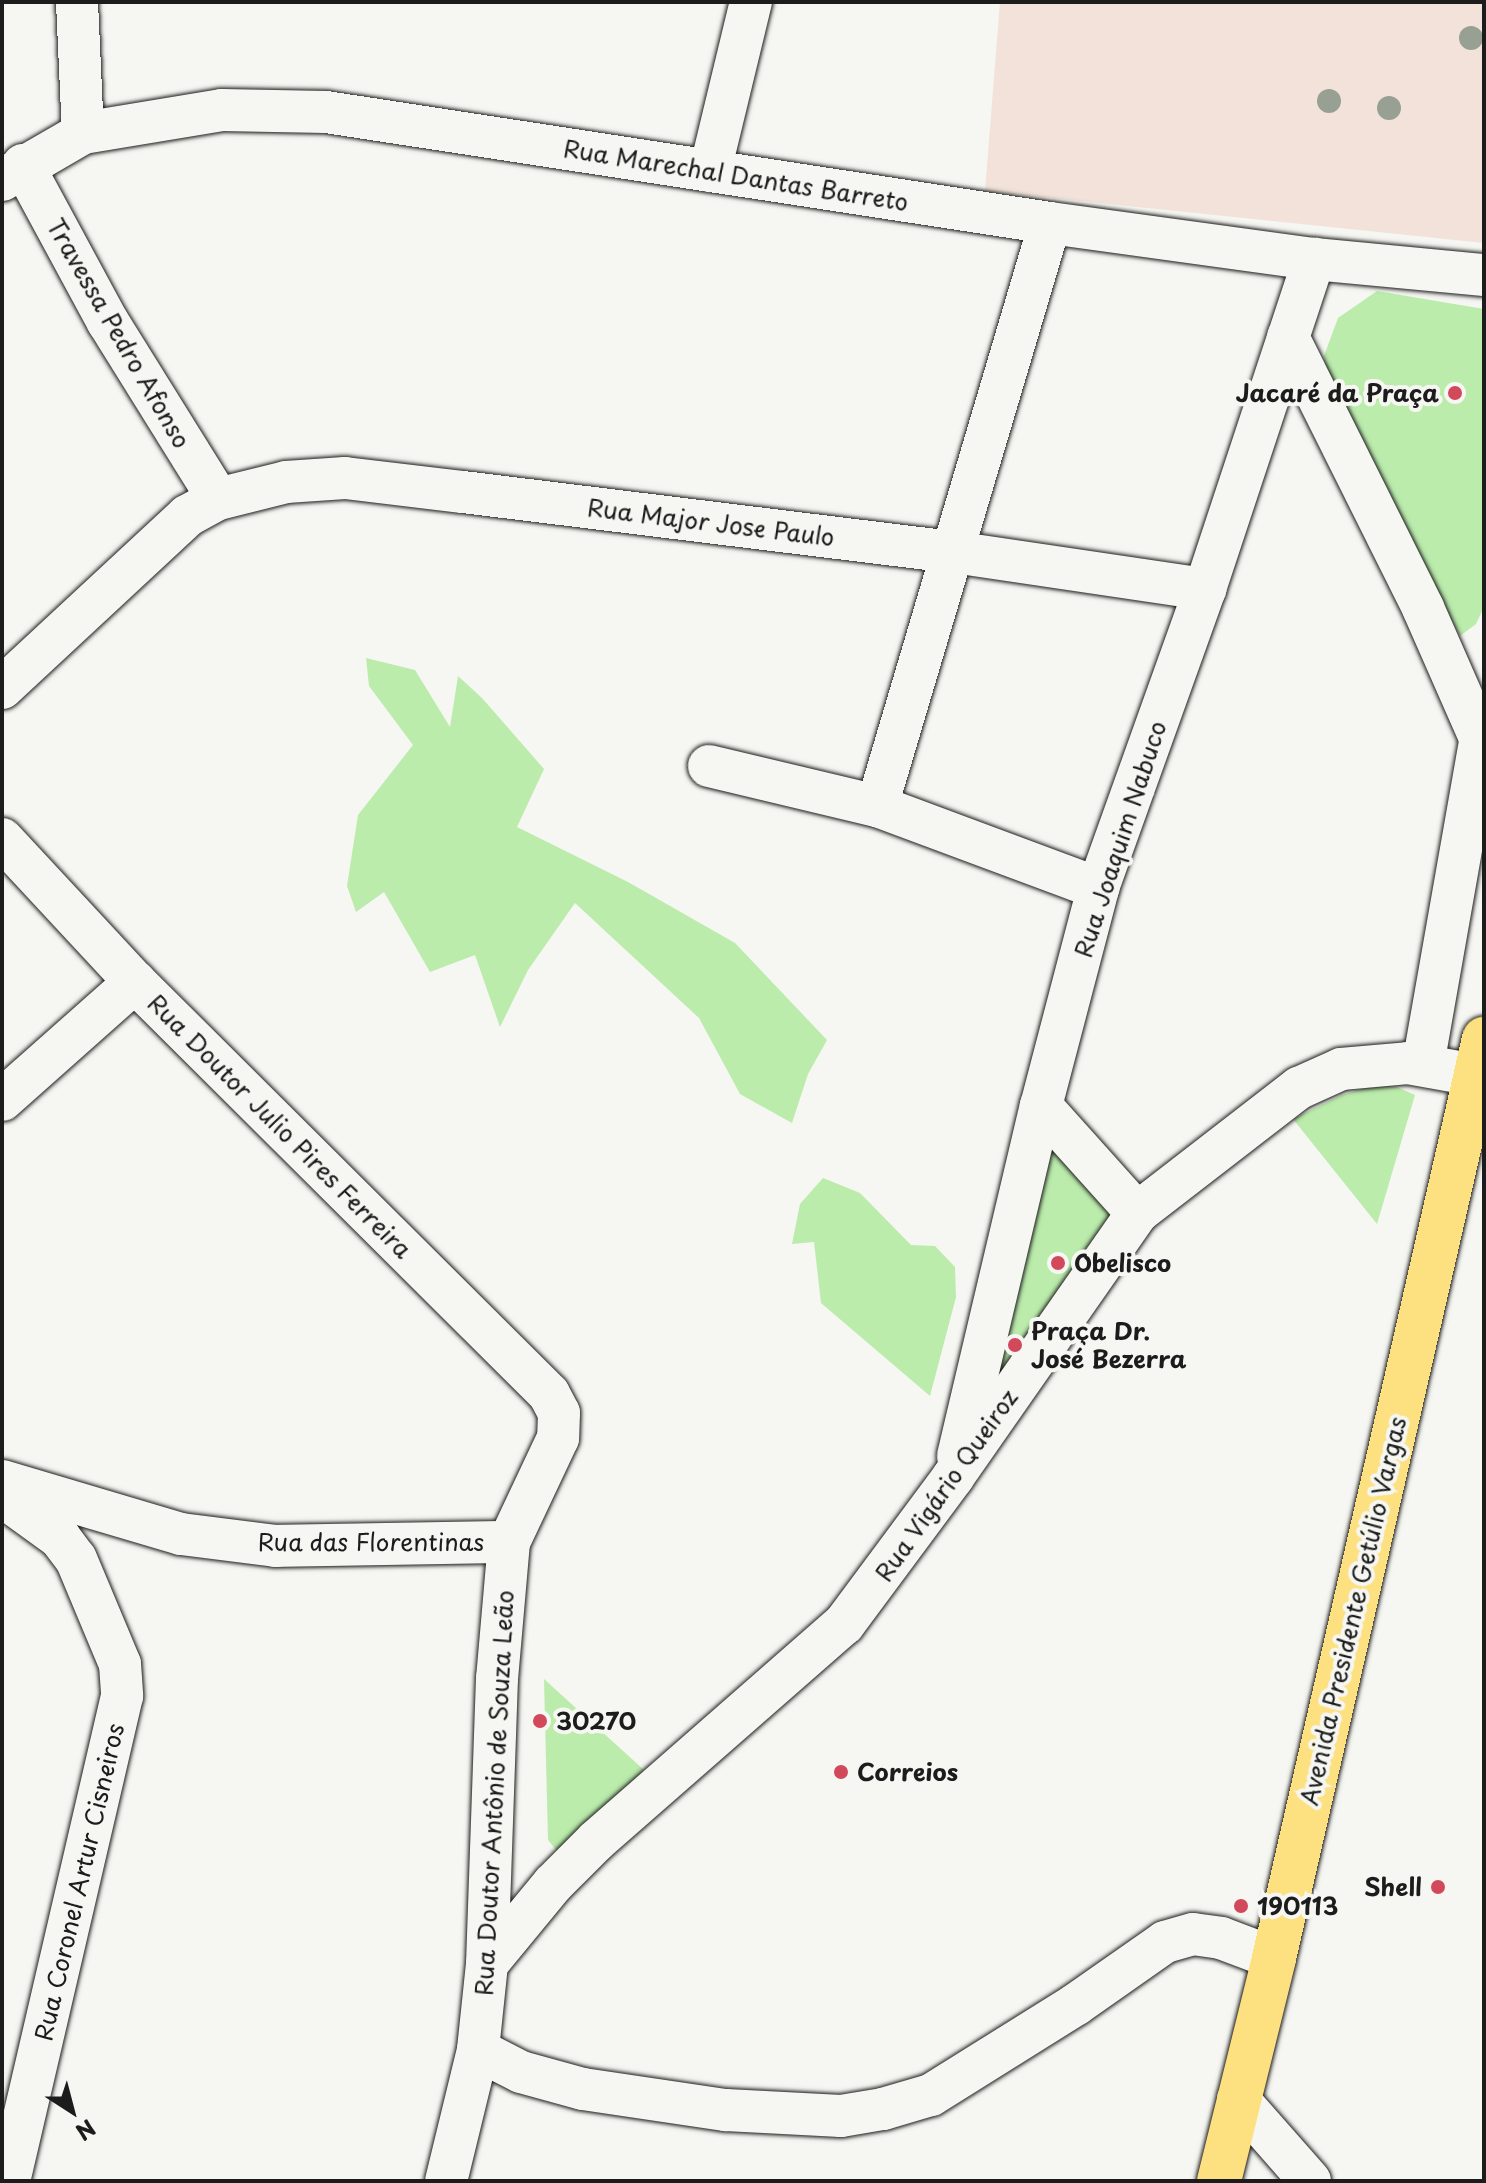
<!DOCTYPE html>
<html>
<head>
<meta charset="utf-8">
<style>
	body { margin:0 }
	#map { position:relative; width:1486px; height:2183px; overflow:hidden; background:#f6f6f2; font-family:"Playpen Sans",sans-serif }
	div>[style] { position:absolute }
	.built>* { inset:0; background:#f2e2d9 }
	.green>* { inset:0; background:#bbecac }
	.roads { filter:drop-shadow(0 0 2px #1c1c1c) drop-shadow(0 0 2px #1c1c1c) }
	.minor>* { height:42px; margin:-21px; padding:0 21px; transform-origin:21px; border-radius:21px; background:#f6f6f2 }
	.major>* { height:44px; margin:-22px; padding:0 22px; transform-origin:22px; border-radius:22px; background:#fde080 }
	.trees>* { width:24px; height:24px; margin:-12px; border-radius:50%; background:#98a094 }
	.dots>* { width:22px; height:22px; translate:-50% -50%; box-sizing:border-box; border:4px solid #f6f6f2; border-radius:50% }
	span { translate:-50% -50%; white-space:nowrap; text-align:center; line-height:1.15; -webkit-text-stroke:8px #f6f6f2; paint-order:stroke }
	.street-label { font-size:24px; color:#1c1c1c }
	.poi-label { font-size:24px; color:#1c1c1c; font-weight:700 }
	.right { translate:-100% -50%; text-align:right }
	.left { translate:0 -50%; text-align:left }
	.frame { position:absolute; inset:0; border:4px solid #1c1c1c; pointer-events:none }
	.north { position:absolute; left:32px; top:2071px; width:80px; height:80px; -webkit-text-stroke:6px #f6f6f2; paint-order:stroke; rotate:144deg; font-size:22px; font-weight:700; line-height:32px; text-align:center; color:#1c1c1c }
	.north::after { content:''; display:block; margin:auto; width:28px; height:36px; background:#1c1c1c; clip-path:polygon(50% 0,100% 100%,50% 72%,0 100%) }
</style>
</head>
<body>
<div id="map">
	<div class="built">
		<div style="clip-path:polygon(1000px 2px,1484px 2px,1484px 243px,985px 191px)"></div>
	</div>
	<div class="green">
		<div style="clip-path:polygon(1377px 291px,1484px 309px,1484px 607px,1476px 624px,1460px 636px,1327px 382px,1324px 356px,1338px 318px)"></div>
		<div style="clip-path:polygon(366px 658px,415px 670px,450px 727px,458px 676px,482px 698px,544px 769px,517px 827px,628px 882px,735px 943px,827px 1040px,808px 1074px,792px 1123px,740px 1094px,699px 1018px,575px 903px,528px 970px,500px 1027px,475px 955px,430px 972px,384px 892px,356px 912px,347px 886px,358px 815px,413px 745px,369px 686px)"></div>
		<div style="clip-path:polygon(1376px 1085px,1397px 1087px,1415px 1095px,1377px 1224px,1293px 1119px,1342px 1095px)"></div>
		<div style="clip-path:polygon(1041px 1106px,1137px 1213px,953px 1477px)"></div>
		<div style="clip-path:polygon(823px 1178px,860px 1193px,911px 1245px,935px 1246px,955px 1267px,956px 1297px,930px 1396px,821px 1303px,814px 1242px,792px 1244px,800px 1204px)"></div>
		<div style="clip-path:polygon(544px 1679px,644px 1770px,575px 1841px,558px 1852px,548px 1840px)"></div>
	</div>
	<div class="roads">
		<div class="minor">
			<div style="left:77px;top:2px;width:131px;rotate:87.4deg"></div>
			<div style="left:23px;top:165px;width:179px;rotate:61.6deg"></div>
			<div style="left:108px;top:322px;width:208px;rotate:58.1deg"></div>
			<div style="left:710px;top:171px;width:174px;rotate:-76.4deg"></div>
			<div style="left:2px;top:180px;width:94px;rotate:-30.1deg"></div>
			<div style="left:83px;top:133px;width:141px;rotate:-9.4deg"></div>
			<div style="left:222px;top:110px;width:104px;rotate:1.1deg"></div>
			<div style="left:326px;top:112px;width:732px;rotate:8.72deg"></div>
			<div style="left:1050px;top:223px;width:266px;rotate:7.8deg"></div>
			<div style="left:1314px;top:259px;width:171px;rotate:5.4deg"></div>
			<div style="left:1288px;top:337px;width:303px;rotate:63.5deg"></div>
			<div style="left:1423px;top:608px;width:144px;rotate:66.3deg"></div>
			<div style="left:2px;top:688px;width:253px;rotate:-42.9deg"></div>
			<div style="left:187px;top:516px;width:35px;rotate:-29deg"></div>
			<div style="left:218px;top:499px;width:70px;rotate:-14deg"></div>
			<div style="left:286px;top:482px;width:59px;rotate:-3.9deg"></div>
			<div style="left:345px;top:478px;width:119px;rotate:6.8deg"></div>
			<div style="left:463px;top:492px;width:495px;rotate:7deg"></div>
			<div style="left:954px;top:552px;width:254px;rotate:8.4deg"></div>
			<div style="left:709px;top:766px;width:173px;rotate:13.4deg"></div>
			<div style="left:877px;top:806px;width:236px;rotate:20.4deg"></div>
			<div style="left:877px;top:806px;width:608px;rotate:-73.47deg"></div>
			<div style="left:2px;top:839px;width:195px;rotate:47.1deg"></div>
			<div style="left:135px;top:982px;width:584px;rotate:44.86deg"></div>
			<div style="left:549px;top:1394px;width:21px;rotate:62deg"></div>
			<div style="left:559px;top:1413px;width:25px;rotate:92deg"></div>
			<div style="left:558px;top:1438px;width:115px;rotate:115.2deg"></div>
			<div style="left:509px;top:1542px;width:137px;rotate:95deg"></div>
			<div style="left:497px;top:1678px;width:286px;rotate:92deg"></div>
			<div style="left:487px;top:1964px;width:86px;rotate:96deg"></div>
			<div style="left:478px;top:2050px;width:135px;rotate:103.7deg"></div>
			<div style="left:1423px;top:1065px;width:351px;rotate:-80deg"></div>
			<div style="left:2px;top:1100px;width:178px;rotate:-41.6deg"></div>
			<div style="left:1041px;top:1106px;width:144px;rotate:48.1deg"></div>
			<div style="left:958px;top:1456px;width:360px;rotate:-76.7deg"></div>
			<div style="left:1041px;top:1106px;width:225px;rotate:-75.3deg"></div>
			<div style="left:1098px;top:888px;width:318px;rotate:-70.3deg"></div>
			<div style="left:1205px;top:589px;width:348px;rotate:-71.7deg"></div>
			<div style="left:2px;top:1481px;width:187px;rotate:16.5deg"></div>
			<div style="left:181px;top:1534px;width:96px;rotate:7.2deg"></div>
			<div style="left:276px;top:1546px;width:233px;rotate:-1deg"></div>
			<div style="left:2px;top:1496px;width:72px;rotate:35.9deg"></div>
			<div style="left:60px;top:1538px;width:26px;rotate:53deg"></div>
			<div style="left:76px;top:1559px;width:114px;rotate:67.3deg"></div>
			<div style="left:120px;top:1664px;width:32px;rotate:86deg"></div>
			<div style="left:122px;top:1696px;width:498px;rotate:103.1deg"></div>
			<div style="left:487px;top:1964px;width:104px;rotate:-50.5deg"></div>
			<div style="left:553px;top:1884px;width:62px;rotate:-45deg"></div>
			<div style="left:597px;top:1840px;width:328px;rotate:-41.2deg"></div>
			<div style="left:844px;top:1624px;width:183px;rotate:-53.4deg"></div>
			<div style="left:953px;top:1477px;width:322px;rotate:-55.1deg"></div>
			<div style="left:1137px;top:1213px;width:205px;rotate:-37.7deg"></div>
			<div style="left:1299px;top:1088px;width:46px;rotate:-24.3deg"></div>
			<div style="left:1341px;top:1069px;width:67px;rotate:-5.1deg"></div>
			<div style="left:1408px;top:1063px;width:68px;rotate:10.2deg"></div>
			<div style="left:478px;top:2050px;width:48px;rotate:27.1deg"></div>
			<div style="left:521px;top:2072px;width:64px;rotate:15.3deg"></div>
			<div style="left:583px;top:2089px;width:145px;rotate:8.4deg"></div>
			<div style="left:726px;top:2110px;width:115px;rotate:3deg"></div>
			<div style="left:841px;top:2116px;width:43px;rotate:-9.5deg"></div>
			<div style="left:883px;top:2109px;width:50px;rotate:-16.3deg"></div>
			<div style="left:931px;top:2095px;width:170px;rotate:-32deg"></div>
			<div style="left:1075px;top:2005px;width:110px;rotate:-35deg"></div>
			<div style="left:1165px;top:1942px;width:29px;rotate:-16deg"></div>
			<div style="left:1193px;top:1934px;width:28px;rotate:8deg"></div>
			<div style="left:1221px;top:1938px;width:57px;rotate:20.7deg"></div>
			<div style="left:1238px;top:2099px;width:109px;rotate:48.7deg"></div>
		</div>
		<div class="major">
			<div style="left:1219px;top:2181px;width:230px;rotate:-76.1deg"></div>
			<div style="left:1274px;top:1958px;width:943px;rotate:-77.13deg"></div>
		</div>
	</div>
	<div class="trees">
		<div style="left:1471px;top:38px"></div>
		<div style="left:1329px;top:101px"></div>
		<div style="left:1389px;top:108px"></div>
	</div>
	<div class="dots">
		<div style="left:1455px;top:393px;background:#d1495b"></div>
		<div style="left:1058px;top:1263px;background:#d1495b"></div>
		<div style="left:1015px;top:1345px;background:#d1495b"></div>
		<div style="left:540px;top:1721px;background:#d1495b"></div>
		<div style="left:841px;top:1772px;background:#d1495b"></div>
		<div style="left:1438px;top:1887px;background:#d1495b"></div>
		<div style="left:1241px;top:1906px;background:#d1495b"></div>
	</div>
	<div class="street-label">
		<span style="left:736px;top:175px;rotate:9deg">Rua Marechal Dantas Barreto</span>
		<span style="left:119px;top:333px;rotate:60deg">Travessa Pedro Afonso</span>
		<span style="left:711px;top:522px;rotate:7deg">Rua Major Jose Paulo</span>
		<span style="left:1120px;top:839px;rotate:-72deg">Rua Joaquim Nabuco</span>
		<span style="left:280px;top:1126px;rotate:45deg">Rua Doutor Julio Pires Ferreira</span>
		<span style="left:946px;top:1485px;rotate:-55deg">Rua Vigário Queiroz</span>
		<span style="left:371px;top:1542px">Rua das Florentinas</span>
		<span style="left:1353px;top:1611px;rotate:-77deg">Avenida Presidente Getúlio Vargas</span>
		<span style="left:494px;top:1793px;rotate:-87deg">Rua Doutor Antônio de Souza Leão</span>
		<span style="left:79px;top:1882px;rotate:-77deg">Rua Coronel Artur Cisneiros</span>
	</div>
	<div class="poi-label">
		<span class="right" style="left:1439px;top:393px">Jacaré da Praça</span>
		<span class="left" style="left:1074px;top:1263px">Obelisco</span>
		<span class="left" style="left:1031px;top:1345px">Praça Dr.<br>José Bezerra</span>
		<span class="left" style="left:556px;top:1721px">30270</span>
		<span class="left" style="left:857px;top:1772px">Correios</span>
		<span class="right" style="left:1422px;top:1887px">Shell</span>
		<span class="left" style="left:1257px;top:1906px">190113</span>
	</div>
	<div class="frame"></div>
	<div class="north">N</div>
</div>
</body>
</html>
